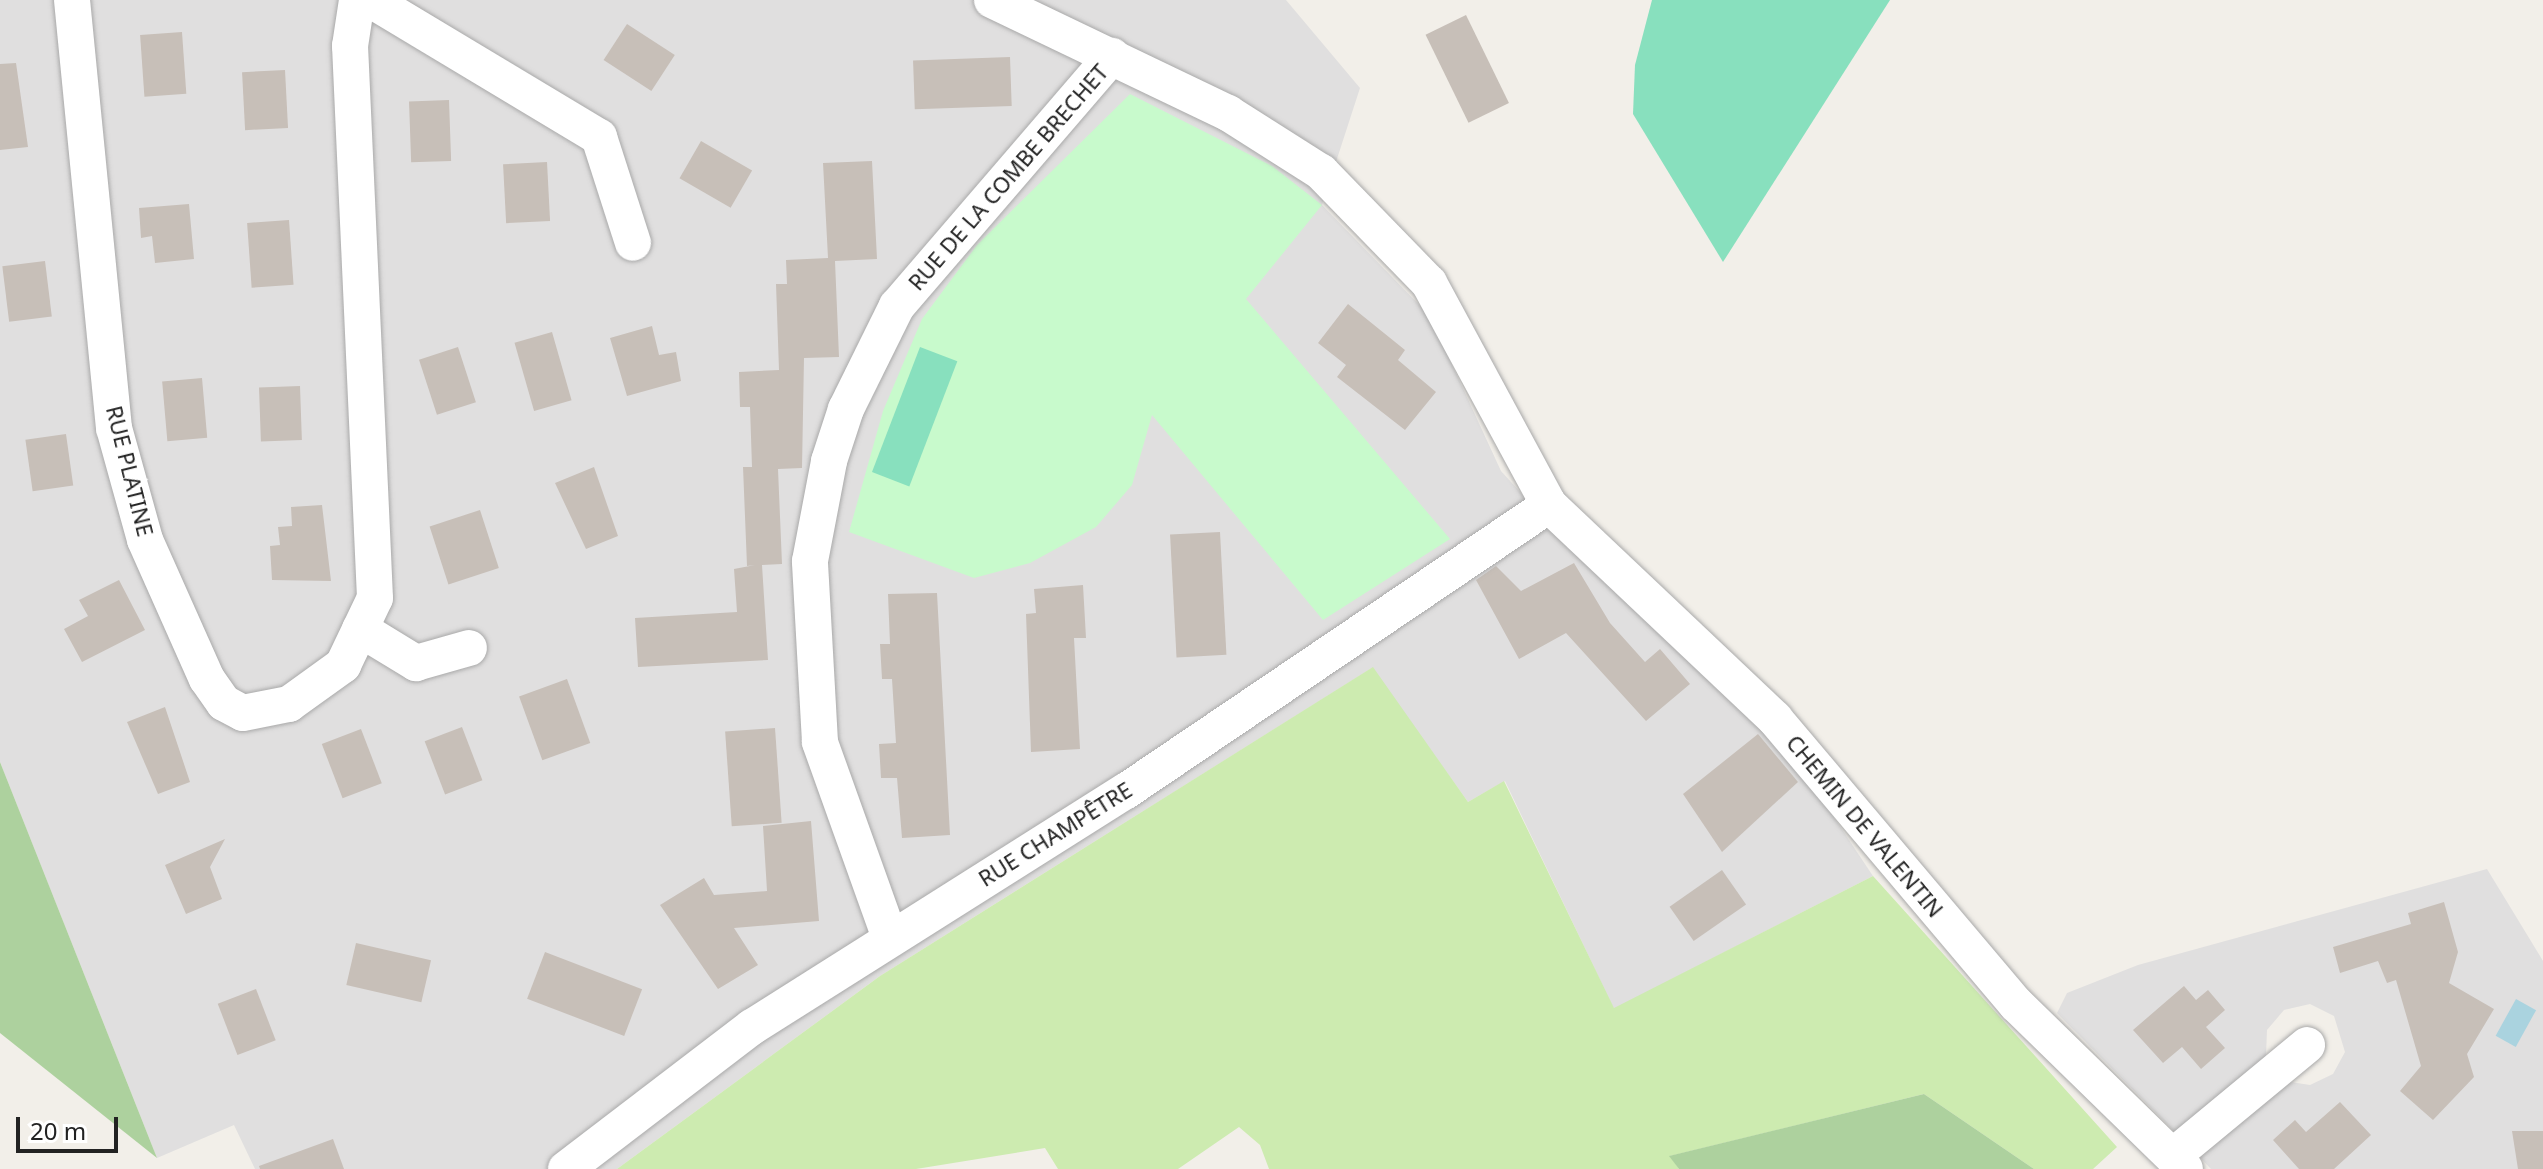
<!DOCTYPE html>
<html>
<head>
<meta charset="utf-8">
<style>
	body { margin:0 }
	#map { position:relative; width:2543px; height:1169px; overflow:hidden; background:#f2efe9; font-family:"Noto Sans",sans-serif }
	div>[style] { position:absolute }
	.residential>* { inset:0; background:#e0dfdf }
	.grass>* { inset:0; background:#cdebb0 }
	.forest>* { inset:0; background:#add19e }
	.park>* { inset:0; background:#c8facc }
	.pitch>* { inset:0; background:#88e0be; transform-origin:0 0 }
	.water>* { inset:0; background:#aad3df; transform-origin:0 0 }
	.building>* { inset:0; background:#c7bfb8; transform-origin:0 0 }
	.roads { filter:drop-shadow(0 0 2px #a9a9a9) drop-shadow(0 0 2px #a9a9a9) }
	.minor>* { height:36px; margin:-18px; padding:0 18px; transform-origin:18px; border-radius:18px; background:#fff }
	span { translate:-50% -50%; white-space:nowrap; text-align:center; line-height:1.15; -webkit-text-stroke:6px #fff; paint-order:stroke }
	.street-label { font-size:22px; color:#222 }
	.scale { position:absolute; left:16px; top:1117px; width:102px; height:36px; box-sizing:border-box; border:4px solid #222; border-top:0; padding-left:10px; font-size:24px; line-height:28px; white-space:nowrap; color:#222; -webkit-text-stroke:6px #fff; paint-order:stroke }
</style>
</head>
<body>
<div id="map">
	<div class="residential">
		<div style="clip-path:polygon(0 0,1286px 0,1360px 88px,1322px 205px,1429px 315px,1501px 471px,1569px 546px,1797px 762px,1873px 876px,1614px 1009px,1505px 781px,1468px 802px,1372px 668px,880px 976px,617px 1169px,255px 1169px,234px 1125px,157px 1158px,0 762px)"></div>
		<div style="clip-path:polygon(2487px 869px,2543px 961px,2543px 1169px,2211px 1169px,2196px 1153px,2285px 1081px,2310px 1085px,2333px 1074px,2345px 1052px,2334px 1016px,2310px 1004px,2284px 1010px,2267px 1030px,2266px 1056px,2175px 1132px,2057px 1013px,2067px 993px,2138px 965px)"></div>
	</div>
	<div class="grass">
		<div style="clip-path:polygon(1373px 667px,1468px 802px,1504px 781px,1614px 1008px,1873px 876px,2117px 1147px,2093px 1169px,2034px 1169px,1924px 1094px,1670px 1156px,1679px 1169px,1269px 1169px,1260px 1145px,1239px 1127px,1178px 1169px,1058px 1169px,1045px 1148px,916px 1169px,617px 1169px,880px 976px)"></div>
	</div>
	<div class="forest">
		<div style="clip-path:polygon(0 762px,157px 1158px,0 1033px)"></div>
		<div style="clip-path:polygon(1924px 1094px,2034px 1169px,1679px 1169px,1669px 1156px)"></div>
	</div>
	<div class="park">
		<div style="clip-path:polygon(1130px 94px,1272px 166px,1322px 205px,1246px 299px,1450px 539px,1323px 620px,1152px 415px,1132px 485px,1096px 527px,1030px 563px,974px 578px,849px 532px,883px 411px,922px 319px,977px 245px)"></div>
	</div>
	<div class="pitch">
		<div style="clip-path:polygon(1652px 0,1890px 0,1723px 262px,1633px 114px,1635px 65px)"></div>
		<div style="left:920px;top:347px;width:40px;height:134px;rotate:21deg"></div>
	</div>
	<div class="water">
		<div style="left:2516px;top:999px;width:23px;height:42px;rotate:29deg"></div>
	</div>
	<div class="building">
		<div style="left:1466px;top:15px;width:98px;height:45px;rotate:64deg"></div>
		<div style="left:627px;top:24px;width:57px;height:43px;rotate:33deg"></div>
		<div style="left:182px;top:32px;width:62px;height:42px;rotate:86deg"></div>
		<div style="left:1010px;top:57px;width:49px;height:97px;rotate:88deg"></div>
		<div style="clip-path:polygon(16px 63px,28px 147px,0 150px,0 64px)"></div>
		<div style="left:285px;top:70px;width:58px;height:43px;rotate:87deg"></div>
		<div style="left:449px;top:100px;width:61px;height:40px;rotate:88deg"></div>
		<div style="left:701px;top:141px;width:59px;height:43px;rotate:30deg"></div>
		<div style="clip-path:polygon(872px 161px,877px 259px,835px 261px,839px 357px,804px 358px,802px 468px,778px 469px,782px 564px,762px 565px,768px 660px,638px 667px,635px 618px,737px 612px,734px 569px,755px 565px,747px 566px,743px 467px,752px 467px,750px 407px,740px 407px,739px 372px,779px 370px,776px 284px,787px 284px,786px 260px,828px 258px,823px 163px)"></div>
		<div style="left:547px;top:162px;width:59px;height:44px;rotate:87deg"></div>
		<div style="clip-path:polygon(189px 204px,194px 259px,155px 263px,152px 236px,141px 238px,139px 208px)"></div>
		<div style="left:289px;top:220px;width:65px;height:42px;rotate:86deg"></div>
		<div style="left:45px;top:261px;width:56px;height:43px;rotate:83deg"></div>
		<div style="clip-path:polygon(1348px 304px,1405px 350px,1398px 360px,1436px 392px,1405px 430px,1337px 377px,1346px 365px,1318px 343px)"></div>
		<div style="clip-path:polygon(652px 326px,659px 355px,676px 352px,681px 381px,627px 396px,610px 338px)"></div>
		<div style="left:552px;top:332px;width:71px;height:39px;rotate:74deg"></div>
		<div style="left:458px;top:347px;width:58px;height:41px;rotate:72deg"></div>
		<div style="left:202px;top:378px;width:60px;height:40px;rotate:85deg"></div>
		<div style="left:300px;top:386px;width:54px;height:41px;rotate:88deg"></div>
		<div style="left:66px;top:434px;width:52px;height:41px;rotate:82deg"></div>
		<div style="clip-path:polygon(594px 467px,618px 536px,586px 549px,555px 483px)"></div>
		<div style="clip-path:polygon(322px 505px,331px 581px,272px 580px,270px 546px,280px 545px,278px 527px,292px 526px,291px 507px)"></div>
		<div style="left:480px;top:510px;width:61px;height:53px;rotate:72deg"></div>
		<div style="left:1220px;top:532px;width:123px;height:50px;rotate:87deg"></div>
		<div style="clip-path:polygon(1574px 563px,1610px 623px,1645px 662px,1660px 649px,1690px 684px,1646px 721px,1566px 633px,1519px 659px,1476px 580px,1496px 566px,1521px 591px)"></div>
		<div style="clip-path:polygon(119px 580px,145px 630px,82px 662px,64px 629px,88px 616px,79px 600px)"></div>
		<div style="clip-path:polygon(1083px 585px,1086px 638px,1074px 638px,1080px 749px,1031px 752px,1026px 614px,1036px 613px,1034px 589px)"></div>
		<div style="clip-path:polygon(937px 593px,950px 835px,902px 838px,897px 778px,881px 778px,879px 744px,896px 743px,892px 679px,882px 679px,880px 644px,890px 644px,888px 594px)"></div>
		<div style="left:567px;top:679px;width:68px;height:51px;rotate:70deg"></div>
		<div style="clip-path:polygon(165px 707px,190px 782px,158px 794px,127px 722px)"></div>
		<div style="left:462px;top:727px;width:57px;height:40px;rotate:69deg"></div>
		<div style="left:775px;top:728px;width:95px;height:50px;rotate:86deg"></div>
		<div style="left:361px;top:729px;width:58px;height:42px;rotate:69deg"></div>
		<div style="clip-path:polygon(1758px 734px,1798px 782px,1722px 852px,1683px 794px)"></div>
		<div style="clip-path:polygon(811px 821px,819px 921px,734px 928px,758px 965px,718px 989px,660px 905px,704px 878px,714px 895px,767px 891px,763px 826px)"></div>
		<div style="clip-path:polygon(225px 839px,210px 867px,222px 899px,186px 914px,165px 865px)"></div>
		<div style="left:1722px;top:870px;width:42px;height:64px;rotate:55deg"></div>
		<div style="clip-path:polygon(2444px 902px,2458px 952px,2449px 983px,2494px 1009px,2467px 1054px,2474px 1077px,2433px 1120px,2400px 1091px,2421px 1066px,2396px 980px,2387px 983px,2378px 961px,2340px 973px,2333px 947px,2411px 924px,2408px 913px)"></div>
		<div style="left:356px;top:943px;width:77px;height:43px;rotate:13deg"></div>
		<div style="left:545px;top:952px;width:104px;height:50px;rotate:21deg"></div>
		<div style="clip-path:polygon(2184px 986px,2196px 1000px,2208px 990px,2225px 1010px,2206px 1027px,2225px 1048px,2201px 1069px,2182px 1047px,2163px 1063px,2133px 1030px)"></div>
		<div style="left:256px;top:989px;width:55px;height:41px;rotate:69deg"></div>
		<div style="clip-path:polygon(2340px 1102px,2371px 1135px,2334px 1169px,2299px 1169px,2273px 1140px,2295px 1120px,2306px 1132px)"></div>
		<div style="clip-path:polygon(2512px 1131px,2543px 1131px,2543px 1169px,2518px 1169px)"></div>
		<div style="clip-path:polygon(333px 1139px,344px 1169px,260px 1169px,259px 1166px)"></div>
	</div>
	<div class="roads">
		<div class="minor">
			<div style="left:72px;top:0;width:430px;rotate:84.4deg"></div>
			<div style="left:114px;top:428px;width:116px;rotate:74.5deg"></div>
			<div style="left:145px;top:540px;width:152px;rotate:66deg"></div>
			<div style="left:207px;top:679px;width:29px;rotate:55deg"></div>
			<div style="left:224px;top:703px;width:21px;rotate:28deg"></div>
			<div style="left:243px;top:713px;width:47px;rotate:-11.1deg"></div>
			<div style="left:289px;top:704px;width:67px;rotate:-35.8deg"></div>
			<div style="left:343px;top:665px;width:74px;rotate:-64.5deg"></div>
			<div style="left:375px;top:598px;width:553px;rotate:-92.59deg"></div>
			<div style="left:350px;top:46px;width:47px;rotate:-81.3deg"></div>
			<div style="left:371px;top:0;width:266px;rotate:31deg"></div>
			<div style="left:599px;top:137px;width:111px;rotate:72.2deg"></div>
			<div style="left:992px;top:0;width:262px;rotate:25.6deg"></div>
			<div style="left:1228px;top:113px;width:110px;rotate:32.4deg"></div>
			<div style="left:1321px;top:172px;width:155px;rotate:45.8deg"></div>
			<div style="left:1429px;top:283px;width:252px;rotate:61.6deg"></div>
			<div style="left:1549px;top:505px;width:311px;rotate:43.4deg"></div>
			<div style="left:1775px;top:719px;width:373px;rotate:49.8deg"></div>
			<div style="left:2016px;top:1004px;width:236px;rotate:44.3deg"></div>
			<div style="left:360px;top:629px;width:66px;rotate:31.3deg"></div>
			<div style="left:416px;top:663px;width:55px;rotate:-15.8deg"></div>
			<div style="left:890px;top:938px;width:208px;rotate:-109.7deg"></div>
			<div style="left:820px;top:742px;width:181px;rotate:-93.2deg"></div>
			<div style="left:810px;top:561px;width:102px;rotate:-79.2deg"></div>
			<div style="left:829px;top:461px;width:55px;rotate:-71.9deg"></div>
			<div style="left:846px;top:409px;width:115px;rotate:-63.7deg"></div>
			<div style="left:897px;top:306px;width:330px;rotate:-49.3deg"></div>
			<div style="left:2173px;top:1156px;width:174px;rotate:-39.6deg"></div>
			<div style="left:566px;top:1169px;width:234px;rotate:-37.4deg"></div>
			<div style="left:752px;top:1027px;width:442px;rotate:-32.3deg"></div>
			<div style="left:1126px;top:791px;width:511px;rotate:-34.06deg"></div>
		</div>
	</div>
	<div class="street-label">
		<span style="left:1008px;top:177px;rotate:-49deg">RUE DE LA COMBE BRECHET</span>
		<span style="left:130px;top:471px;rotate:76deg">RUE PLATINE</span>
		<span style="left:1865px;top:826px;rotate:50deg">CHEMIN DE VALENTIN</span>
		<span style="left:1055px;top:834px;rotate:-32deg">RUE CHAMPÊTRE</span>
	</div>
	<div class="scale">20 m</div>
</div>
</body>
</html>
